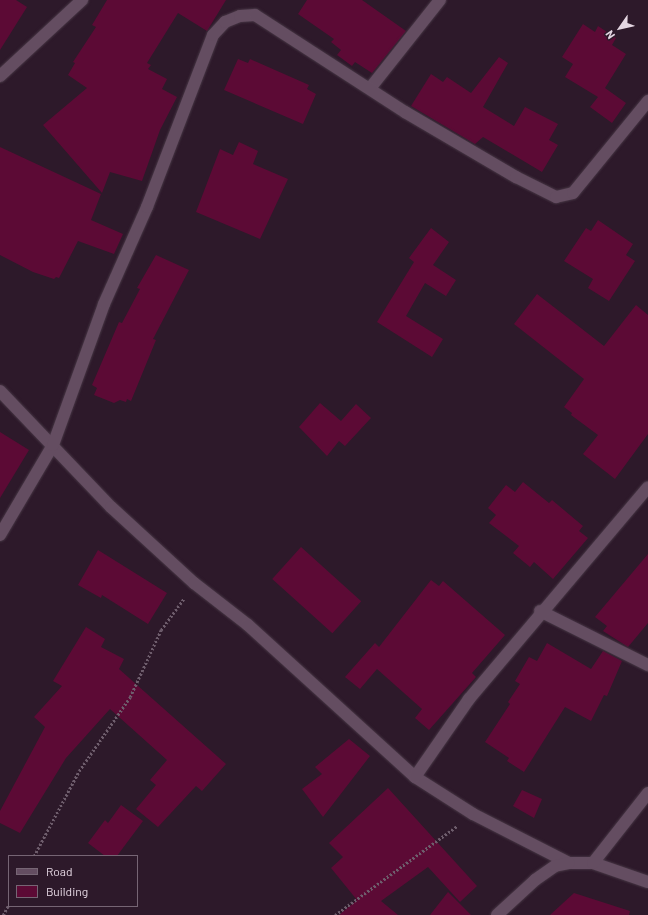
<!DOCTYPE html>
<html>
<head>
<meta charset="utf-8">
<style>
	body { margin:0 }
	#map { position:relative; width:648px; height:915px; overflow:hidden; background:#2d192a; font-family:Barlow,sans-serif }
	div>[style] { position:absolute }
	.building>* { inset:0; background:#5c0a35; transform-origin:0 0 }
	.path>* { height:2.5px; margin-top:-1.25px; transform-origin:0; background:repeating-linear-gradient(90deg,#6e5d6c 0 2px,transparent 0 4px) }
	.roads { filter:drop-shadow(0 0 1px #463644) drop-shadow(0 0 1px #463644) }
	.minor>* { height:12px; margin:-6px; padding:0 6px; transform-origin:6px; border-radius:6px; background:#644d61 }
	span { translate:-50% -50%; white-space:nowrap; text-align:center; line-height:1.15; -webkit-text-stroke:3px #2d192a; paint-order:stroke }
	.legend { position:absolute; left:8px; top:855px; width:130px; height:52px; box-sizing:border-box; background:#2d192a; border:1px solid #766574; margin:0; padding:5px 7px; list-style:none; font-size:12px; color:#e4d6e2 }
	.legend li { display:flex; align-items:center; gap:8px; height:20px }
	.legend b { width:20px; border:1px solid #766574 }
	.north { position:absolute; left:600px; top:8px; width:40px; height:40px; -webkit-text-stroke:3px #2d192a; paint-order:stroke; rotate:236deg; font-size:11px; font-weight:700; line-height:16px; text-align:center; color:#e4d6e2 }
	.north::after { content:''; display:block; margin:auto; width:14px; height:18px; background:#e4d6e2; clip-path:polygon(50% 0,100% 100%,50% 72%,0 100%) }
</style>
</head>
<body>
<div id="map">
	<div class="building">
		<div style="clip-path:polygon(0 0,16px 0,27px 7px,0 50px)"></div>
		<div style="clip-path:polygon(107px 0,226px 0,207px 31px,178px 13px,147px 63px,151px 65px,148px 69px,167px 79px,162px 89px,177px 97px,160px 130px,142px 181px,110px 172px,102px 193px,43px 125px,87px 88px,68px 75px,75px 63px,73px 62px,96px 27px,92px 25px)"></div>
		<div style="clip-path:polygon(307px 0,362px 0,406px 31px,372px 73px,355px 62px,352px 66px,337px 55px,341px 50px,331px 42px,334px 39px,298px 14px)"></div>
		<div style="clip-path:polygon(583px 24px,595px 32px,598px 26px,616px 38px,612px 45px,626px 54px,605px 88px,626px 103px,612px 123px,590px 107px,598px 97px,565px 77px,573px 64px,562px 57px)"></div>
		<div style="clip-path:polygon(499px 57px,508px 63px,483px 107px,514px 126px,525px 107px,558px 124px,549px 140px,558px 145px,542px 172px,483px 137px,475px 144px,411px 106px,431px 74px,443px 82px,447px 77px,471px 93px)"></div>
		<div style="clip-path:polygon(238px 59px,248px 63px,250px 59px,309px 85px,307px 89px,316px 94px,303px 124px,224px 90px)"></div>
		<div style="clip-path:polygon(239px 142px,258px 151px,253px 164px,288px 179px,260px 239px,196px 212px,220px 149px,233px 155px)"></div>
		<div style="clip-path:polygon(0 147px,101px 194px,91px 220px,123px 234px,114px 254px,78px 241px,59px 278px,56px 277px,54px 279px,33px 272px,0 255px)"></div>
		<div style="clip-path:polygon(598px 220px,633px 244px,626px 255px,635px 261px,609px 301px,588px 288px,593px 279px,564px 261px,586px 228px,591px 231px)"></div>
		<div style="clip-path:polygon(431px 228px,449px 242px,433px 265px,456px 280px,446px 296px,425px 283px,406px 316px,443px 339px,432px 357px,377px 322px,414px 262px,409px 258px)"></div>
		<div style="clip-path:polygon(156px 255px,189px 270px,153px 339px,156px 340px,131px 401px,127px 399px,126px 402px,120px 400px,114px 403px,94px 395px,97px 388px,92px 385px,119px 322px,122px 323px,140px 289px,137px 288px)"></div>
		<div style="clip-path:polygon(537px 294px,604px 346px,636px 305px,648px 315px,648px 434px,615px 479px,583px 454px,598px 435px,571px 415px,572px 413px,564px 407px,584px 379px,514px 324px)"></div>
		<div style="clip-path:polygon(320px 403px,341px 421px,356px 404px,371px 418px,345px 446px,339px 441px,327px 456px,299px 427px)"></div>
		<div style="clip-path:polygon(0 432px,29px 450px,0 498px)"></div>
		<div style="clip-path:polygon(523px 482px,549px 503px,552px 500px,583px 526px,579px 531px,588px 538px,553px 579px,534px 562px,530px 567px,513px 553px,519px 546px,489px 523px,496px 515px,488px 508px,506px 485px,515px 492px)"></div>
		<div style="left:301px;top:547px;width:81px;height:43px;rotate:42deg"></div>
		<div style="clip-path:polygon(98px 550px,167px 593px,148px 624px,102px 595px,101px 598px,78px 585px)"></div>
		<div style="clip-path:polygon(648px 554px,648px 623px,628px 647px,603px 631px,607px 626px,595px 617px)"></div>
		<div style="clip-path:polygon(431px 580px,439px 586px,443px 581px,505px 635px,472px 673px,476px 677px,429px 730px,415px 718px,422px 709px,377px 669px,360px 689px,345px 677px,375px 643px,379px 647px)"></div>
		<div style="clip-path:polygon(86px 627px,105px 639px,101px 647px,124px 659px,119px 669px,226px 764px,202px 791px,196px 786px,158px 827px,136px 809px,156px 785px,150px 780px,167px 760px,110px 709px,66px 758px,20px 833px,0 823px,0 811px,45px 727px,34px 717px,62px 686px,53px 681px)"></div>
		<div style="clip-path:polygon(547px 643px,591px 669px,603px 651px,622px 661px,607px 696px,604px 695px,591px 721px,565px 707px,524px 772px,507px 761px,509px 758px,485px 742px,510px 704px,508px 702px,520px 684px,515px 681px,529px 657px,537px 661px)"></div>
		<div style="clip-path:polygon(349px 739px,370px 756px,323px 817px,302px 789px,322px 774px,315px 767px)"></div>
		<div style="clip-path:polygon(388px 788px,477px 886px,460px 902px,428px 867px,381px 901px,398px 915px,339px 915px,357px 900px,331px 868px,343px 857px,329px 843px)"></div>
		<div style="clip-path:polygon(522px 790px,542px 799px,534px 818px,513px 806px)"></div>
		<div style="clip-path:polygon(121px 805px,143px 821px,117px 856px,105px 856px,88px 843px,105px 820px,108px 823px)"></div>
		<div style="clip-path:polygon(448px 892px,471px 915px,430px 915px)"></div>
		<div style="clip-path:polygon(574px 893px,630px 911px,629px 915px,550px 915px)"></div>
	</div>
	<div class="path">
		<div style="left:34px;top:856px;width:96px;rotate:-62.1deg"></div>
		<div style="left:79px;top:771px;width:90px;rotate:-55.4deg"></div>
		<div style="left:130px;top:697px;width:74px;rotate:-65.2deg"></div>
		<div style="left:161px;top:630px;width:39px;rotate:-54deg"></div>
		<div style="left:3px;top:915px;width:13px;rotate:-61deg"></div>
		<div style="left:335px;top:915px;width:151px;rotate:-36.1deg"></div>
	</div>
	<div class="roads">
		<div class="minor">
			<div style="left:0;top:76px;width:112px;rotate:-42.8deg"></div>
			<div style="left:371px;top:87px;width:111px;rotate:-51.6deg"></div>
			<div style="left:0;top:391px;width:161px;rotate:46.3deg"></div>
			<div style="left:111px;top:507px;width:113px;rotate:42.5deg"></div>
			<div style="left:194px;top:583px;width:68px;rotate:37.9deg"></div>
			<div style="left:248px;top:625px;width:226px;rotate:42.3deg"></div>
			<div style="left:415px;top:777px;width:69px;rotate:32.5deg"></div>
			<div style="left:473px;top:814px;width:108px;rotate:27deg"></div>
			<div style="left:569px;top:863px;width:24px"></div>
			<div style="left:593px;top:863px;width:58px;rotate:19.1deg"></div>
			<div style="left:0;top:535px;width:104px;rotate:-59.5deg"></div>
			<div style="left:53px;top:445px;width:150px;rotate:-70.1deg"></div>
			<div style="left:104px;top:304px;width:106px;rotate:-66.1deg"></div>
			<div style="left:147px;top:207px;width:184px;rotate:-69deg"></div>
			<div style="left:213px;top:35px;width:18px;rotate:-47deg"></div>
			<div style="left:225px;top:22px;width:16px;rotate:-22deg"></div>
			<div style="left:240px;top:16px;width:15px;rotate:-4deg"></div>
			<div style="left:255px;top:15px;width:179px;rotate:32.9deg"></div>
			<div style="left:405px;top:112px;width:129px;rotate:30.4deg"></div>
			<div style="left:516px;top:177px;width:45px;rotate:26.6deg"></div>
			<div style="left:556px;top:197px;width:17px;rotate:-13deg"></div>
			<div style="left:573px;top:193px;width:119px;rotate:-50.8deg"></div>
			<div style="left:540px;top:611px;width:121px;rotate:26.6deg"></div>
			<div style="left:415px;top:777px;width:95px;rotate:-55.3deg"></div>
			<div style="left:469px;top:699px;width:277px;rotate:-49.8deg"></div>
			<div style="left:593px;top:863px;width:89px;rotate:-51.8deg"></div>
			<div style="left:497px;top:915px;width:52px;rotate:-42.6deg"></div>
			<div style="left:535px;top:880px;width:24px;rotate:-35deg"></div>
			<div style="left:555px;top:866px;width:14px;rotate:-12deg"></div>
		</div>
	</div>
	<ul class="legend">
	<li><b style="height:5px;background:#644d61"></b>Road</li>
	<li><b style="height:11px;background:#5c0a35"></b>Building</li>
	</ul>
	<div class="north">N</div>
</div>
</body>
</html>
